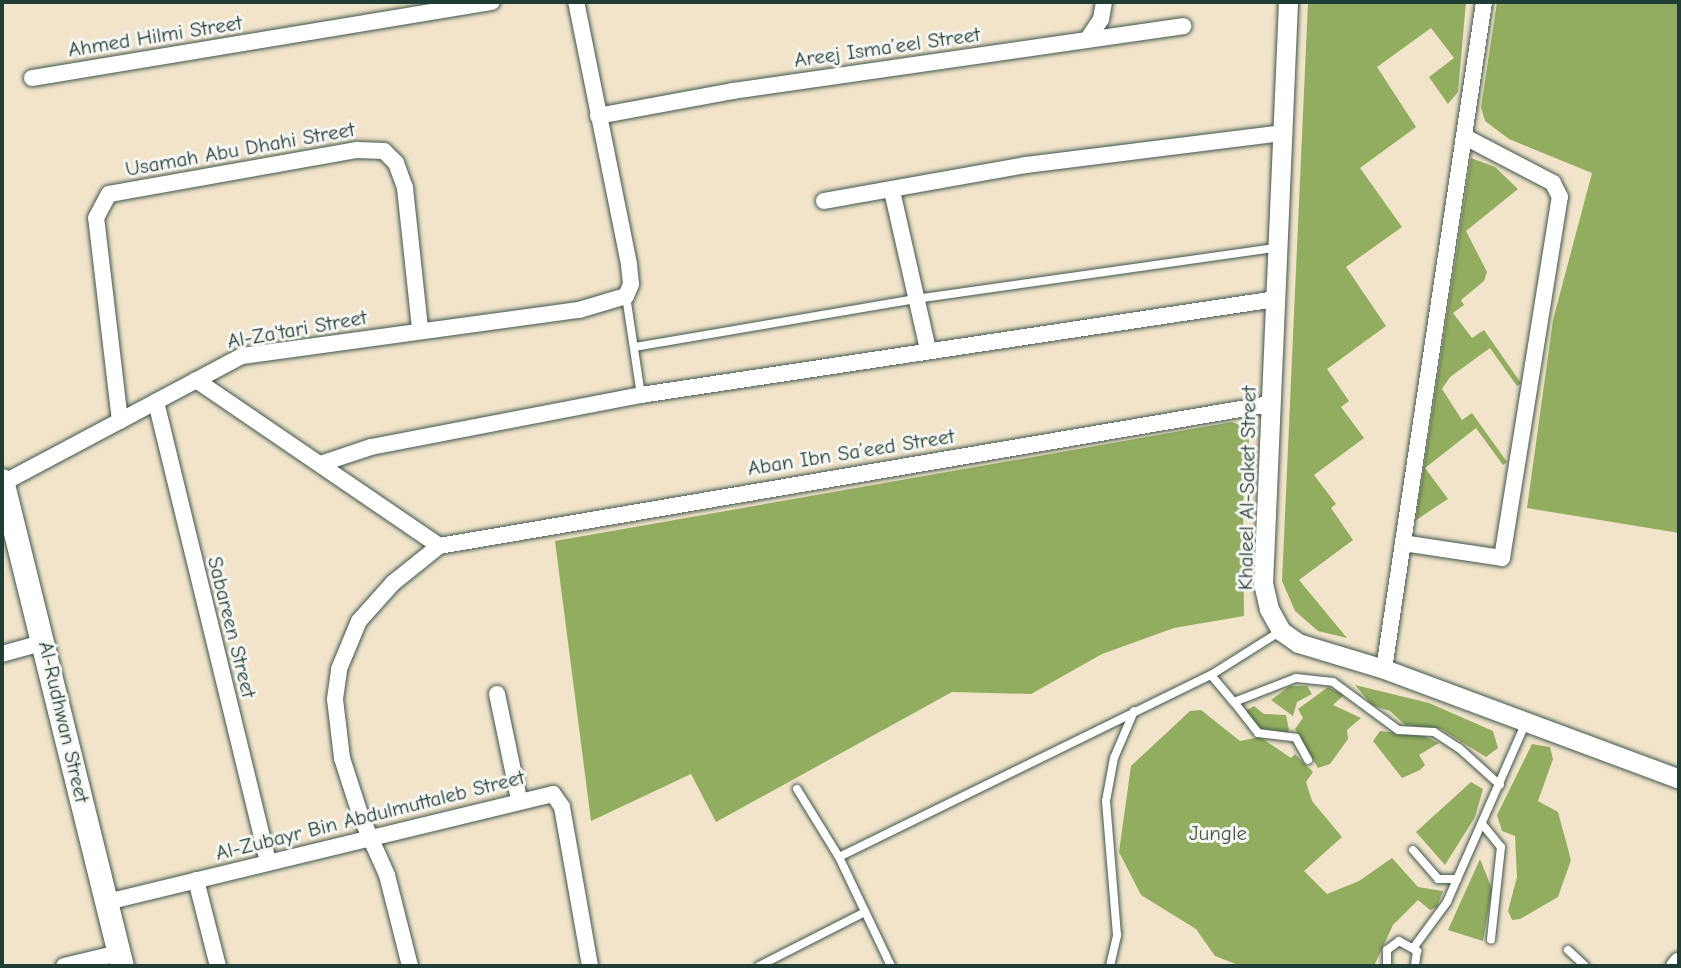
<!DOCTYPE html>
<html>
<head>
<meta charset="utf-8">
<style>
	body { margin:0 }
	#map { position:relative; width:1681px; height:968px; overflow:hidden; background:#f1e4cb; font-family:"Comic Neue",sans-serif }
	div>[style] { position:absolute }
	.forest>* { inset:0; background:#93ad60 }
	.roads { filter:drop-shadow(0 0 2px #3e564b) drop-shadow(0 0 2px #3e564b) }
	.service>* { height:8px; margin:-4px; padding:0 4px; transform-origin:4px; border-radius:4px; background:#fff }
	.minor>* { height:16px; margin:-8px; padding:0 8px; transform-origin:8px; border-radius:8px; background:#fff }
	.tertiary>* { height:19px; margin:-9.5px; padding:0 9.5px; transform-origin:9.5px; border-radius:9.5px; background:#fff }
	.secondary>* { height:23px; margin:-11.5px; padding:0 11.5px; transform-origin:11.5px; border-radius:11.5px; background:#fff }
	span { translate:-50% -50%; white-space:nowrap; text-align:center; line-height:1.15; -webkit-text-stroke:6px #f6f6f2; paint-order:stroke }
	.street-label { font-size:21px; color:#1f3d34 }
	.park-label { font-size:21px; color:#3e593f }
	.frame { position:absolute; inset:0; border:4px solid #1f3d34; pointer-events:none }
</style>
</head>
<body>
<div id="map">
	<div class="forest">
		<div style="clip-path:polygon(1308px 2px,1466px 2px,1458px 92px,1448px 104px,1429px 77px,1454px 58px,1431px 28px,1377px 67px,1416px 127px,1360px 168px,1402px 227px,1346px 267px,1386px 326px,1327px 369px,1349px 401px,1341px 407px,1364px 438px,1314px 475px,1336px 504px,1331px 508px,1353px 540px,1299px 580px,1347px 638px,1318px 631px,1295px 611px,1282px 581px)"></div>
		<div style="clip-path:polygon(1497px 2px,1679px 2px,1679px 533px,1527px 508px,1553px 320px,1592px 173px,1509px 139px,1485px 121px,1481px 107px)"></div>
		<div style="clip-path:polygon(1471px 158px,1495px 167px,1518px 189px,1466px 231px,1487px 272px,1484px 281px,1461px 300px,1464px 305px,1453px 313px,1472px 338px,1484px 330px,1521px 383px,1517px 386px,1490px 348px,1450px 377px,1442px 389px,1462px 420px,1472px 413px,1507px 462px,1503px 465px,1476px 428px,1425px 468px,1448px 499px,1416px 520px)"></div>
		<div style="clip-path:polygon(1232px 422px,1250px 429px,1243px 504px,1244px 616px,1174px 628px,1102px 654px,1031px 694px,952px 692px,716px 822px,691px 774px,591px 821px,555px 541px)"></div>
		<div style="clip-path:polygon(1355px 685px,1429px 703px,1493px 731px,1498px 748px,1486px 757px,1441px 729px,1405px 725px,1390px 711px,1372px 705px)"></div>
		<div style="clip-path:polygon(1290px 686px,1307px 686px,1312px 694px,1297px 702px,1293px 716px,1271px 700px)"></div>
		<div style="clip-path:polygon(1328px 687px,1344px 695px,1333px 705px,1361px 718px,1347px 730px,1348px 739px,1330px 764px,1318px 768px,1295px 729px,1303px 718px,1298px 709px)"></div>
		<div style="clip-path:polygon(1254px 706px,1264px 714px,1286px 715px,1289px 730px,1283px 737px,1269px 738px,1249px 723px,1244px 712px)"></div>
		<div style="clip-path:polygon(1201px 710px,1240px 741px,1260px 737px,1291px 758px,1295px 754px,1313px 772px,1306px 782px,1312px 801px,1342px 837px,1304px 871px,1327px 894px,1359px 881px,1392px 858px,1418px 887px,1443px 891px,1437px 907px,1430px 910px,1418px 900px,1393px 925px,1374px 966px,1241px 966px,1215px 956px,1196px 929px,1141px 895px,1119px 852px,1131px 766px,1190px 711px)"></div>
		<div style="clip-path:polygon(1380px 731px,1424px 736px,1439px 743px,1419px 755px,1425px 765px,1420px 770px,1402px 778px,1373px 741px)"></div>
		<div style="clip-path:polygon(1532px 744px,1550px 747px,1553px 759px,1538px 801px,1558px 812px,1571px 860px,1558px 897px,1520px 919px,1512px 920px,1508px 911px,1517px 877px,1515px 836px,1502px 831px,1497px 815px)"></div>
		<div style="clip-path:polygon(1471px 782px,1483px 789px,1475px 817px,1445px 865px,1416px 832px)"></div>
		<div style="clip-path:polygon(1480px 859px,1492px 889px,1483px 941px,1448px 930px)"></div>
	</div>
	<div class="roads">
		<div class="service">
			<div style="left:626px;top:296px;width:100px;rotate:81.4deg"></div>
			<div style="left:635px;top:347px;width:285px;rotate:-9.7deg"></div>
			<div style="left:916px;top:299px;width:364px;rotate:-8.1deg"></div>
			<div style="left:1211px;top:675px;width:35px;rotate:50deg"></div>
			<div style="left:1234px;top:702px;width:66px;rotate:-21.2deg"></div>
			<div style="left:1296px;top:678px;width:37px;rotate:6deg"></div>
			<div style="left:1333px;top:682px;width:81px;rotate:36.4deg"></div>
			<div style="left:1398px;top:730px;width:36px;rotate:3deg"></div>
			<div style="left:1434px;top:732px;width:30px;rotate:33deg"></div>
			<div style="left:1459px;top:748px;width:55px;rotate:42.1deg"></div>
			<div style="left:1234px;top:702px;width:39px;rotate:52deg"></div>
			<div style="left:1258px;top:733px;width:38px;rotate:7deg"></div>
			<div style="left:1296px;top:738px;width:25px;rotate:61deg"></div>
			<div style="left:797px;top:789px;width:80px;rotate:58.3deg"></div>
			<div style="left:839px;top:857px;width:121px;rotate:64.5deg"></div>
			<div style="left:1483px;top:825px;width:28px;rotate:51deg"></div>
			<div style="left:1501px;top:847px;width:93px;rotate:96.2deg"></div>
			<div style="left:1413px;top:850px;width:38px;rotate:49deg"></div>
			<div style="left:1438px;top:879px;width:19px"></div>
			<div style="left:839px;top:857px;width:414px;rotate:-26.1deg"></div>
			<div style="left:1211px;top:675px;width:83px;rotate:-32.2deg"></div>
			<div style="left:1414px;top:947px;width:56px;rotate:-53.7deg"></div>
			<div style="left:1447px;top:902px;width:194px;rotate:-66.3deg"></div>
			<div style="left:1568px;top:950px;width:23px;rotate:43deg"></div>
			<div style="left:759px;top:966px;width:119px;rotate:-27deg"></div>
			<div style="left:1110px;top:966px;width:32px;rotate:-77deg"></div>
			<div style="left:1117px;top:935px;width:134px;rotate:-94.7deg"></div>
			<div style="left:1106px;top:801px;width:44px;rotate:-79.5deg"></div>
			<div style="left:1114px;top:758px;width:51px;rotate:-66.9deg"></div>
			<div style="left:1387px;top:966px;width:16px;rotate:-90deg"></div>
			<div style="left:1387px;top:950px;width:15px;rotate:-37deg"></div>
			<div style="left:1399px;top:941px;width:21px;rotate:29deg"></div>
			<div style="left:1417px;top:951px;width:15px;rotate:98deg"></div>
		</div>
		<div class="minor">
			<div style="left:1089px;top:37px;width:22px;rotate:-56deg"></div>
			<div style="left:1101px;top:19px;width:17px;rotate:-80deg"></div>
			<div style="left:32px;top:78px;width:466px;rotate:-9.4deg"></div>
			<div style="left:598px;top:116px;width:137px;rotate:-10.5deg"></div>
			<div style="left:733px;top:91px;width:455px;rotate:-8.2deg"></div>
			<div style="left:892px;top:191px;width:163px;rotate:77.2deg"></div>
			<div style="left:824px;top:201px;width:205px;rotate:-10.1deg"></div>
			<div style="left:1026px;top:165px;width:260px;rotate:-7.1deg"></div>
			<div style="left:196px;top:380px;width:294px;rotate:34.3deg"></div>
			<div style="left:156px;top:402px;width:473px;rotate:76.3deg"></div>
			<div style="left:120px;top:421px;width:204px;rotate:-96.7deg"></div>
			<div style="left:96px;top:218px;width:27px;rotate:-62deg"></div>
			<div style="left:109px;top:194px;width:252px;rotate:-10.1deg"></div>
			<div style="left:357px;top:150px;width:27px;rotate:2deg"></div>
			<div style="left:384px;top:151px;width:17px;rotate:45deg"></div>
			<div style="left:396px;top:163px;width:27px;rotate:70deg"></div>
			<div style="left:405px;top:188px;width:142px;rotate:83.9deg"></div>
			<div style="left:323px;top:463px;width:51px;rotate:-18.4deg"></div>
			<div style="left:371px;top:447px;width:275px;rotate:-10.9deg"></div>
			<div style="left:641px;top:395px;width:642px;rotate:-8.6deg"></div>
			<div style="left:3px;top:483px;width:271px;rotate:-28deg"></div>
			<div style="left:242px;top:356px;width:340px;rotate:-7.8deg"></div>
			<div style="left:579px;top:310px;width:49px;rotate:-16.6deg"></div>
			<div style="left:626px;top:296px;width:13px;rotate:-67deg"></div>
			<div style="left:631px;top:284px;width:20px;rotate:-96deg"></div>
			<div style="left:629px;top:264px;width:267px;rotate:-101.4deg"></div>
			<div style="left:1403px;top:543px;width:100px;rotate:8.6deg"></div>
			<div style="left:1502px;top:558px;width:366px;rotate:-80.9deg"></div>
			<div style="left:1560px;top:197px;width:16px;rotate:-117deg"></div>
			<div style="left:1553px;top:183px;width:99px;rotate:-152.4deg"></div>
			<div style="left:2px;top:654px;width:45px;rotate:-15.6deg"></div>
			<div style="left:1384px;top:669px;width:674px;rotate:-81.47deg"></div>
			<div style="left:497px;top:694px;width:107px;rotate:78.2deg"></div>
			<div style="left:196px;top:880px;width:89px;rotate:75.7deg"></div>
			<div style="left:107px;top:902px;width:459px;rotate:-13.6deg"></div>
			<div style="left:553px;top:794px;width:16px;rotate:55deg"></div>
			<div style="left:562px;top:807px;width:161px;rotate:80deg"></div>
			<div style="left:64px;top:966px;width:57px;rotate:-13.3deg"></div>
			<div style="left:410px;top:966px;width:94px;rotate:-104.2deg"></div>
			<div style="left:387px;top:875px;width:64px;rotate:-114.1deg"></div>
			<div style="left:361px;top:817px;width:62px;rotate:-107.9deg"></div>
			<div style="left:342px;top:758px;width:59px;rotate:-96.8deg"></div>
			<div style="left:335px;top:699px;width:30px;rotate:-82deg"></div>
			<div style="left:339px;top:669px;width:52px;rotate:-67.4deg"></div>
			<div style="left:359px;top:621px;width:51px;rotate:-48.2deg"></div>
			<div style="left:393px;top:583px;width:59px;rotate:-38.8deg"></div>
			<div style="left:439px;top:546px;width:843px;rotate:-9.7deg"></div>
		</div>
		<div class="tertiary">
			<div style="left:1288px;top:2px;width:582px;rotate:92.46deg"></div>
			<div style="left:1263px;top:583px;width:27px;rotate:77deg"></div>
			<div style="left:1269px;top:609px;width:25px;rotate:61deg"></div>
			<div style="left:1281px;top:631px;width:21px;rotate:35deg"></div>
			<div style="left:1298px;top:643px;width:90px;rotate:16.8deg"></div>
			<div style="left:1384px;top:669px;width:315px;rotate:20.4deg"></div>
			<div style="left:1675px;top:966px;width:6px;rotate:-51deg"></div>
		</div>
		<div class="secondary">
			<div style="left:2px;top:480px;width:501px;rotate:76.13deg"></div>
		</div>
	</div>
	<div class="street-label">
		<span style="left:155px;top:36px;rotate:-9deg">Ahmed Hilmi Street</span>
		<span style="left:887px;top:47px;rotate:-8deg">Areej Isma’eel Street</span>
		<span style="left:240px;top:149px;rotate:-10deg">Usamah Abu Dhahi Street</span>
		<span style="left:297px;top:329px;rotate:-10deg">Al-Za'tari Street</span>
		<span style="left:851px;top:452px;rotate:-9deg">Aban Ibn Sa’eed Street</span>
		<span style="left:1247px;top:488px;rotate:-89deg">Khaleel Al-Saket Street</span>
		<span style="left:232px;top:627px;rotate:76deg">Sabareen Street</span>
		<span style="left:64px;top:722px;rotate:77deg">Al-Rudhwan Street</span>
		<span style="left:370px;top:815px;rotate:-14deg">Al-Zubayr Bin Abdulmuttaleb Street</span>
	</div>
	<div class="park-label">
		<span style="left:1218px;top:833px">Jungle</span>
	</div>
	<div class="frame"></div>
</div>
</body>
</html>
